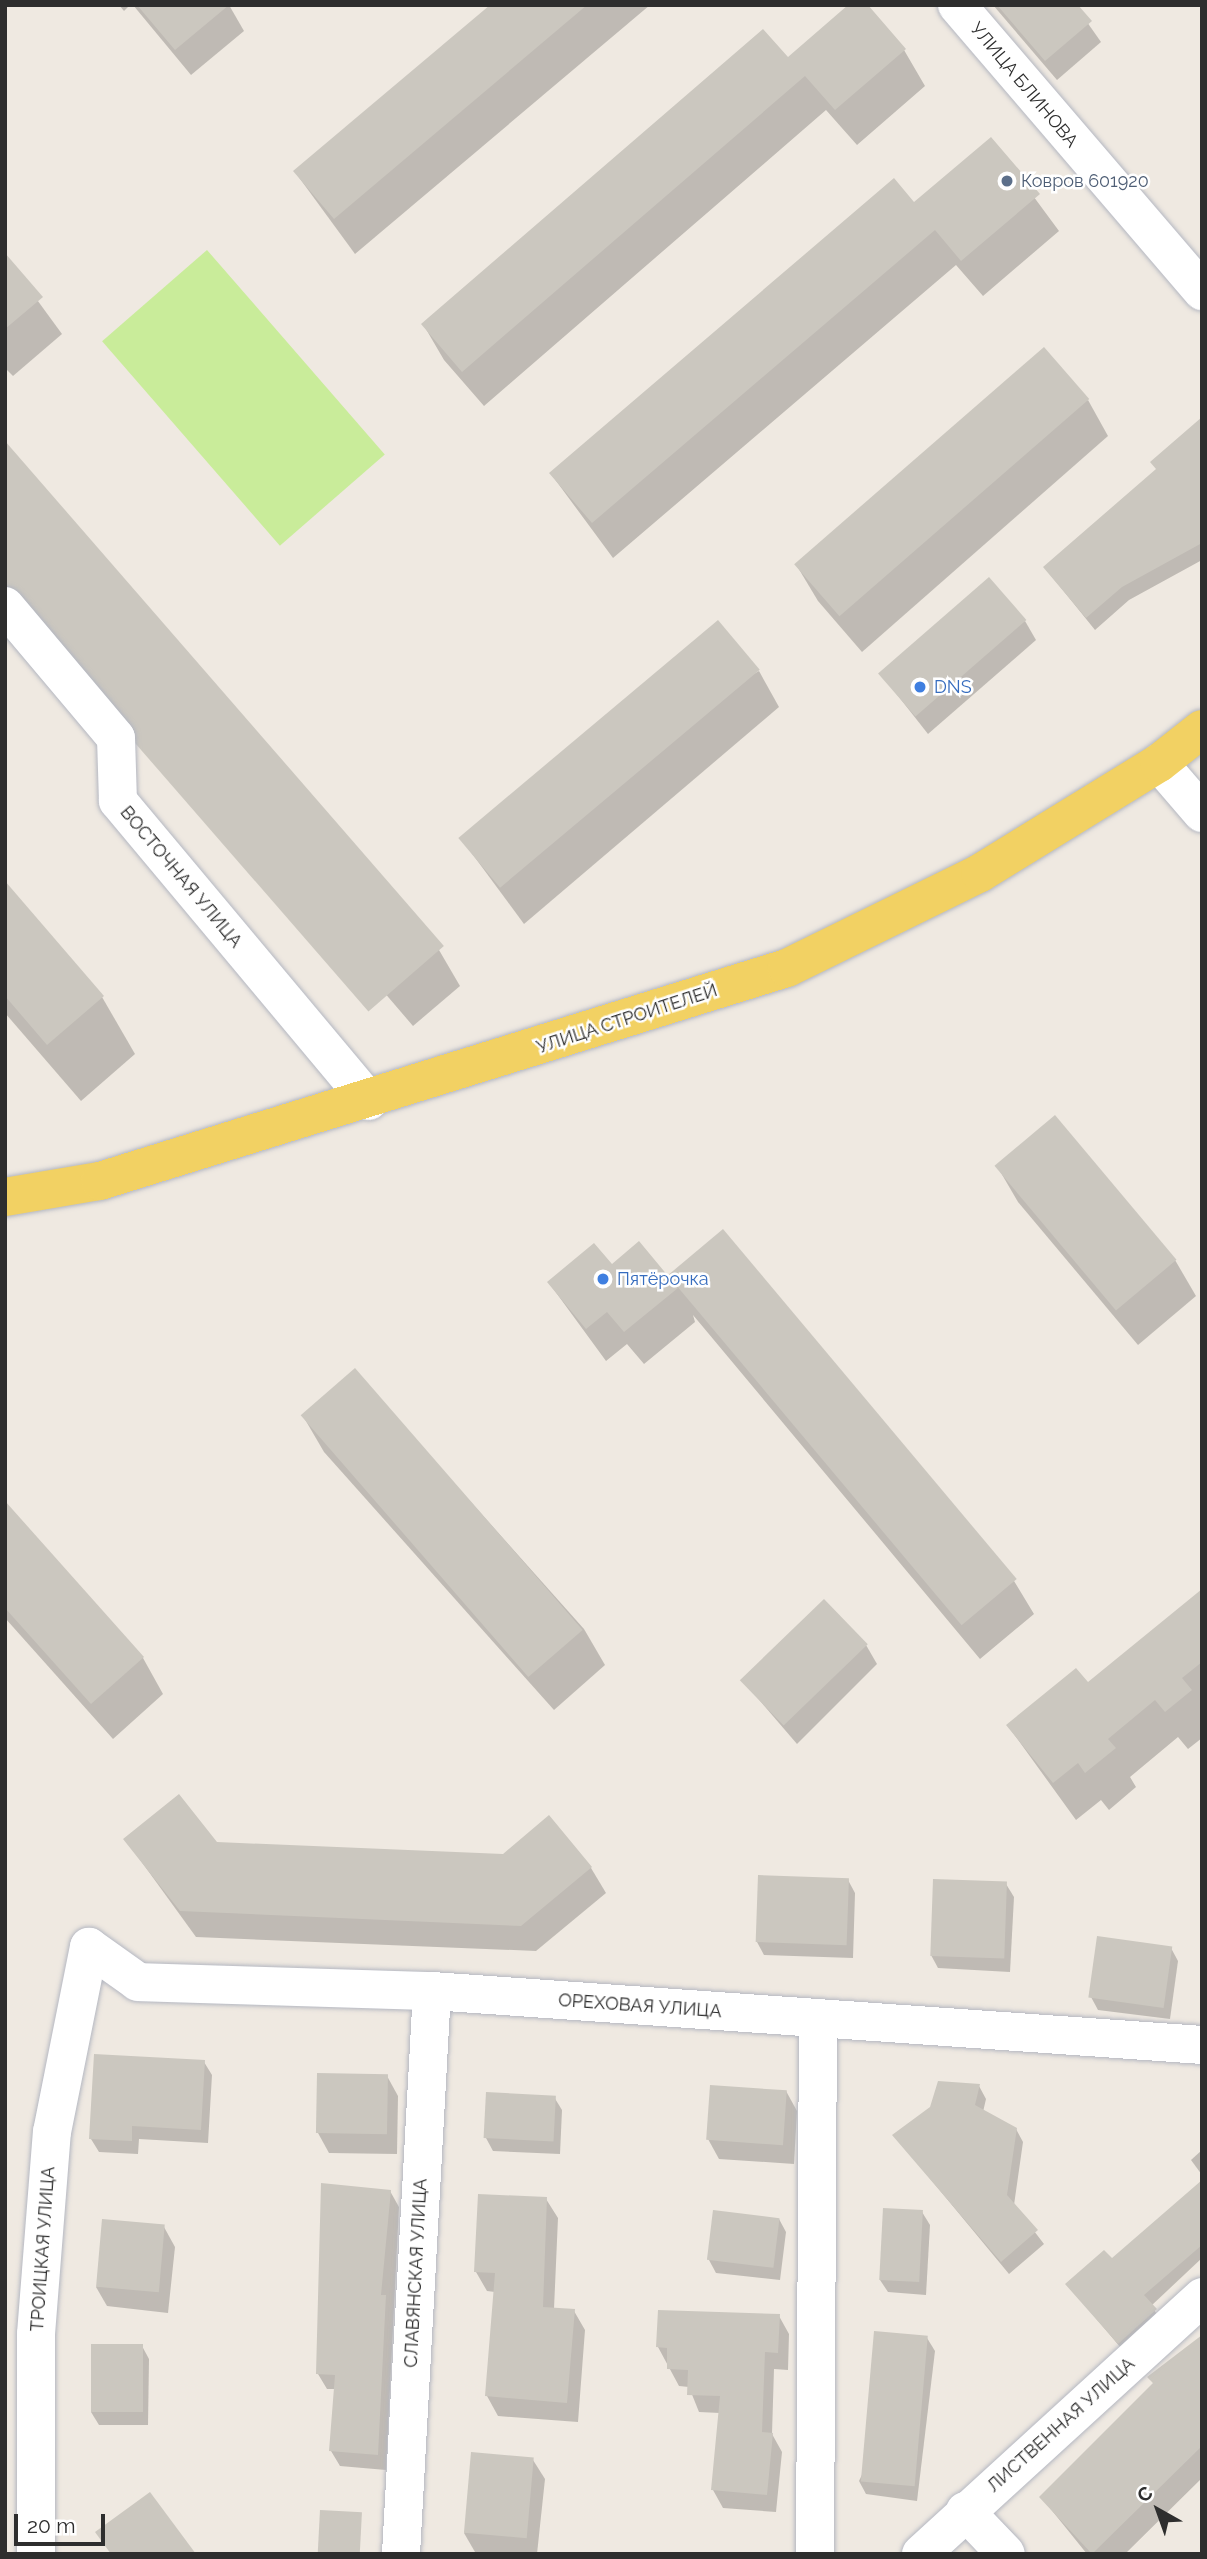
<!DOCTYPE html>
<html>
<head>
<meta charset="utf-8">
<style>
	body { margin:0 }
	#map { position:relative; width:1207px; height:2559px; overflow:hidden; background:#efe9e1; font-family:Raleway,sans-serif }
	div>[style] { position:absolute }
	.pitch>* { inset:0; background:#c9ec9a; transform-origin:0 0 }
	.shadow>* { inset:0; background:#0003 }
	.building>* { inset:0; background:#cbc7bf; transform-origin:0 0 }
	.roads { filter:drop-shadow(0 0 2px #b4b7c1) drop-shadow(0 0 2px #b4b7c1) }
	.minor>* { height:38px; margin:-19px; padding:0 19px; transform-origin:19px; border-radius:19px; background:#fff }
	.major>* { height:38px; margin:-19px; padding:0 19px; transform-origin:19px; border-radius:19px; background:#f2d163 }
	.dots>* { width:19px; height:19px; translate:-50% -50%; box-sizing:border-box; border:4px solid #fff; border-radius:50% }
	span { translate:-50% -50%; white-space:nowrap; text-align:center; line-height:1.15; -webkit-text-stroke:5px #fff; paint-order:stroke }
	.street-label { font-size:18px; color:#2e2e2e }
	.service-label { font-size:18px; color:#4e5e75 }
	.left { translate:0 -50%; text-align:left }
	.shop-label { font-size:18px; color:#366cbe }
	.frame { position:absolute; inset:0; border:7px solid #2e2e2e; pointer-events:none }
	.north { position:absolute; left:1123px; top:2475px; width:70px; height:70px; -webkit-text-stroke:5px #fff; paint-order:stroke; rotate:320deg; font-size:19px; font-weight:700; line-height:28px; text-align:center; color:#2e2e2e }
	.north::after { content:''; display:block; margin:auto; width:24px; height:32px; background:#2e2e2e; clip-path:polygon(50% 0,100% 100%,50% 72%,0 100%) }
	.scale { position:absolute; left:14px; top:2514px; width:91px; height:32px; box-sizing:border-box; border:4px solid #2e2e2e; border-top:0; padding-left:9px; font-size:21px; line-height:24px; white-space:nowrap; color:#2e2e2e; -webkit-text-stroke:5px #fff; paint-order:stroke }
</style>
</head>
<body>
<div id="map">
	<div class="pitch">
		<div style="left:207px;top:250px;width:271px;height:139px;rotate:49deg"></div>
	</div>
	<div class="shadow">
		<div style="clip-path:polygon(119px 5px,130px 5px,124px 11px)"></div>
		<div style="clip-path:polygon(133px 5px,229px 5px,244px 31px,191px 75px)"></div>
		<div style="clip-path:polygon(492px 5px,650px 5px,355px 254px,295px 172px)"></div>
		<div style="clip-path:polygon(993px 5px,1075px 5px,1101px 42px,1057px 80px)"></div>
		<div style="clip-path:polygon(904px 50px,925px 86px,857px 145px,826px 110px,484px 406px,444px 360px,423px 324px,787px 60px)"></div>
		<div style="clip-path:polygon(991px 139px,1059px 231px,983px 296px,956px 265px,613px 558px,551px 474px,914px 205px)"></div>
		<div style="clip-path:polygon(5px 256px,62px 334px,13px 376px,5px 368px)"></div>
		<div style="clip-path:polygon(1088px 400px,1108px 436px,862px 652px,818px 601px,797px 566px)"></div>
		<div style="clip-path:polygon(1202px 420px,1202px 560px,1129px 600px,1095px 630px,1045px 568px,1157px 471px)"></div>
		<div style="clip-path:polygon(5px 443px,439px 950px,460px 986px,413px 1026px,5px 550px)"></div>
		<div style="clip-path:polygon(1025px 621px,1036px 640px,928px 734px,880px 673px)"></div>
		<div style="clip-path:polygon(759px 671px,779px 707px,524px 924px,462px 840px)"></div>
		<div style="clip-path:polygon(5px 884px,102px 997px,135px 1054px,81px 1101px,5px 1013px)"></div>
		<div style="clip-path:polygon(997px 1166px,1175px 1260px,1196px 1296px,1138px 1345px,1018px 1202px)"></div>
		<div style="clip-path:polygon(612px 1266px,671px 1283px,669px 1276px,1014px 1581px,1034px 1614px,980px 1659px,693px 1315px,695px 1322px,644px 1364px,627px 1344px,606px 1361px,549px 1283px)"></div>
		<div style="clip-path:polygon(354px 1371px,584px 1629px,605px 1665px,554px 1710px,324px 1452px,303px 1416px)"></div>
		<div style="clip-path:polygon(5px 1503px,143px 1658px,163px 1694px,113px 1739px,5px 1618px)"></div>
		<div style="clip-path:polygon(1202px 1592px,1202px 1738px,1188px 1749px,1178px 1737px,1130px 1777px,1136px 1787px,1109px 1810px,1101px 1800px,1076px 1820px,1008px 1726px,1088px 1685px)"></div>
		<div style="clip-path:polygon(866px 1645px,877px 1664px,797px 1744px,743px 1681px)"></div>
		<div style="clip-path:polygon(125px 1839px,591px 1868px,606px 1893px,536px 1951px,196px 1937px)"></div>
		<div style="clip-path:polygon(848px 1880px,855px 1893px,853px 1958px,764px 1955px,757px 1942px)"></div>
		<div style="clip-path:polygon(1006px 1884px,1014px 1897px,1010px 1972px,938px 1968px,931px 1955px)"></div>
		<div style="clip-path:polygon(1171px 1948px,1178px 1961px,1170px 2019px,1098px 2010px,1091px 1997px)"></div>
		<div style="clip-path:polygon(204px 2062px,212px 2075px,208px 2143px,139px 2139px,138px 2154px,99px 2152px,91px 2139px)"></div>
		<div style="clip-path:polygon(387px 2076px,398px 2096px,397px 2154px,329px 2153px,318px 2133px)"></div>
		<div style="clip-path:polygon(979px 2086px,986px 2099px,983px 2112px,1016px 2129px,1023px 2142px,1014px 2205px,1044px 2244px,1009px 2274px,894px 2135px)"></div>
		<div style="clip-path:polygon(786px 2091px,797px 2111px,794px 2164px,719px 2159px,708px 2139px)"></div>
		<div style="clip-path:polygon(554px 2097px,562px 2110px,560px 2154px,493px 2151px,486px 2138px)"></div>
		<div style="clip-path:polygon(1202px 2150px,1202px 2175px,1191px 2160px)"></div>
		<div style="clip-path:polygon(1202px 2182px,1202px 2258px,1151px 2306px,1162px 2321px,1126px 2354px,1067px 2284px,1112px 2260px)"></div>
		<div style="clip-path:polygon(390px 2191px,399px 2207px,386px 2470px,340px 2466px,331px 2451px,336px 2389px,327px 2389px,318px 2374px)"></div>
		<div style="clip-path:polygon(546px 2199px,558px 2218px,554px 2309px,574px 2311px,585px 2330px,578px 2422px,498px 2416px,487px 2396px,495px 2292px,487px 2291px,476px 2272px)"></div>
		<div style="clip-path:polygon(922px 2212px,930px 2225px,926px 2295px,888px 2292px,880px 2280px)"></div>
		<div style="clip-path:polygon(779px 2219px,786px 2232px,780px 2280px,716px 2273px,709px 2260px)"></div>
		<div style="clip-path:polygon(164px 2227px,175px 2247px,168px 2313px,107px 2306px,96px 2287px)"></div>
		<div style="clip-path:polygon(779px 2316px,789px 2334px,788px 2370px,774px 2369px,772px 2434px,782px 2452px,776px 2512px,723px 2508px,713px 2490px,720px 2413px,699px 2412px,689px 2387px,679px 2386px,658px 2347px)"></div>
		<div style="clip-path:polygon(1202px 2337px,1202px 2478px,1125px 2554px,1087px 2554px,1041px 2497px,1154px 2384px,1149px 2377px)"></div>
		<div style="clip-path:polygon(927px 2338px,935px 2351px,917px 2501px,866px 2494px,859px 2481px)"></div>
		<div style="clip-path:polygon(142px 2346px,149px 2359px,148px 2425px,99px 2425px,91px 2412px)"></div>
		<div style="clip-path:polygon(533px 2460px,545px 2479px,537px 2554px,475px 2552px,464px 2533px)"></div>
	</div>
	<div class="building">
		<div style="clip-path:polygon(137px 5px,229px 5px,175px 50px)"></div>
		<div style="clip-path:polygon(490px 5px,587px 5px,334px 219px,293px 171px)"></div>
		<div style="clip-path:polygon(848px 5px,868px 5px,906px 49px,835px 110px,805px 76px,462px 372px,421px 324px,763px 29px,788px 57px)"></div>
		<div style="clip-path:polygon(997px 5px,1078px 5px,1092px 21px,1045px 61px)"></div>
		<div style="clip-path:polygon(991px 137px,1040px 194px,961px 261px,935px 230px,592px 523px,549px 473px,894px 178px,914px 202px)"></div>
		<div style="clip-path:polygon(5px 253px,43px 297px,5px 329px)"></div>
		<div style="left:1044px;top:347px;width:69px;height:331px;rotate:49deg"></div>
		<div style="clip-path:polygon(1202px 417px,1202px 543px,1122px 587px,1086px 618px,1043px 567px,1156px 469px,1150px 462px)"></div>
		<div style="left:5px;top:441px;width:669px;height:100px;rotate:49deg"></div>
		<div style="left:989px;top:577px;width:57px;height:147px;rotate:49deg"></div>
		<div style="left:718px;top:620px;width:65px;height:339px;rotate:50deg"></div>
		<div style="clip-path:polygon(5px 881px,104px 996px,47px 1045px,5px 996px)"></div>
		<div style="left:1055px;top:1115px;width:189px;height:79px;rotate:50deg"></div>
		<div style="left:723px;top:1229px;width:457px;height:72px;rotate:50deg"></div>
		<div style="clip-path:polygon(639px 1241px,678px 1288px,624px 1332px,607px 1312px,586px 1329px,547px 1282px,594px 1243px,612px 1264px)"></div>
		<div style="left:355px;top:1368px;width:347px;height:72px;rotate:49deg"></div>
		<div style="clip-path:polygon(5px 1501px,144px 1657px,91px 1704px,5px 1608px)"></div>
		<div style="clip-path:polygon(1202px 1589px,1202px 1662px,1182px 1678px,1192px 1690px,1165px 1712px,1155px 1700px,1108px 1739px,1116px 1748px,1085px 1773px,1078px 1763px,1053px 1783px,1006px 1725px,1076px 1668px,1088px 1682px)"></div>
		<div style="left:824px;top:1599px;width:63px;height:117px;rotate:46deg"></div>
		<div style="clip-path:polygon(179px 1794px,217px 1842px,503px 1854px,549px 1815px,592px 1867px,521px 1926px,180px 1911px,123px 1839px)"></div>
		<div style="left:758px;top:1875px;width:91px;height:67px;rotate:2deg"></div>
		<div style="left:933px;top:1879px;width:74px;height:77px;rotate:2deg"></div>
		<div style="left:1097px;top:1936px;width:76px;height:62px;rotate:8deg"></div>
		<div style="clip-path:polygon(94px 2054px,205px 2060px,201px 2130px,132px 2126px,132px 2141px,89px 2139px)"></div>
		<div style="left:317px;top:2073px;width:71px;height:60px;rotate:1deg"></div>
		<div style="clip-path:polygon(938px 2081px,980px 2084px,975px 2105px,1017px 2128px,1007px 2195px,1038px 2230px,1001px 2262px,892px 2135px,930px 2107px)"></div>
		<div style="left:710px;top:2085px;width:77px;height:55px;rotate:4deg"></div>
		<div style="left:486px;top:2092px;width:70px;height:46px;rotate:3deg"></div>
		<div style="clip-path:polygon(1202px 2180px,1202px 2245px,1144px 2295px,1157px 2309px,1118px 2344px,1065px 2284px,1104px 2250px,1112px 2258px)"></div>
		<div style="clip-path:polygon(321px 2183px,391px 2190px,381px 2295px,386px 2295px,378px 2455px,329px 2451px,335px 2375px,316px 2374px)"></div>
		<div style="clip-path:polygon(478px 2194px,547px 2197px,543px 2307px,575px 2309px,567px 2403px,485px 2396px,495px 2273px,474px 2272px)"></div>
		<div style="left:883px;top:2208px;width:40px;height:72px;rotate:3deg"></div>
		<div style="left:713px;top:2210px;width:67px;height:50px;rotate:7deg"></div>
		<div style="left:102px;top:2219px;width:63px;height:68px;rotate:5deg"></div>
		<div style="clip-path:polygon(658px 2310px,780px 2314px,778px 2353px,765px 2352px,762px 2432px,773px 2433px,767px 2495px,711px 2490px,720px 2396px,687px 2395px,688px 2370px,667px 2369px,667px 2348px,656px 2347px)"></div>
		<div style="left:874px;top:2331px;width:54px;height:151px;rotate:5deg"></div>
		<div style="clip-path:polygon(1202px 2335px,1202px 2446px,1092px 2554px,1039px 2497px,1153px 2383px,1147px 2377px)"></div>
		<div style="left:91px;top:2344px;width:52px;height:68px"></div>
		<div style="left:471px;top:2452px;width:63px;height:81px;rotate:5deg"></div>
		<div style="clip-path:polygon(150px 2492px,196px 2554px,111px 2554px,95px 2532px)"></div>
		<div style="left:320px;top:2510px;width:42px;height:44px;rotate:3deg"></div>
	</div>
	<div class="roads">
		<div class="minor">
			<div style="left:957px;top:5px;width:377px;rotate:49.4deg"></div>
			<div style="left:5px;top:606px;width:172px;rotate:49.9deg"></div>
			<div style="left:116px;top:738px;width:63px;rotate:88.2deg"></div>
			<div style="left:118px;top:801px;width:391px;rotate:50.1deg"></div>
			<div style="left:1159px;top:763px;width:66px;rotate:49.3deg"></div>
			<div style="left:965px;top:2511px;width:59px;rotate:46.4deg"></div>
			<div style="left:36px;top:2554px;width:220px;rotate:-90deg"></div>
			<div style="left:36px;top:2334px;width:203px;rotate:-85.5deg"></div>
			<div style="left:52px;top:2132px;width:189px;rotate:-78.7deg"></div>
			<div style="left:89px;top:1947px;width:60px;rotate:35.5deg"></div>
			<div style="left:138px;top:1982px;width:294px;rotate:1.8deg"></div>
			<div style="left:432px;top:1991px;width:772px;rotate:4.01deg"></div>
			<div style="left:401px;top:2554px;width:564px;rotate:-86.85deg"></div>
			<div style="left:815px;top:2554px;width:536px;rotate:-89.68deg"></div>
			<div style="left:921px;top:2554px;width:381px;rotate:-42.4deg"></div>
		</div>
		<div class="major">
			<div style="left:5px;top:1197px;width:96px;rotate:-9.6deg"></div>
			<div style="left:100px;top:1181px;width:719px;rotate:-17.23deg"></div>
			<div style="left:787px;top:968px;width:215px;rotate:-26.2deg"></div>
			<div style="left:980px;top:873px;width:210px;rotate:-31.6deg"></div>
			<div style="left:1159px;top:763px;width:55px;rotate:-38.3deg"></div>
		</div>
	</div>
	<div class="dots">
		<div style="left:1007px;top:181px;background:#5c6f8a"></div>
		<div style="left:920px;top:687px;background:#3f7fe0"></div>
		<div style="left:603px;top:1279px;background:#3f7fe0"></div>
	</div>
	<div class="street-label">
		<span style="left:1024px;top:85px;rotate:50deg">УЛИЦА БЛИНОВА</span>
		<span style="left:181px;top:877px;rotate:50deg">ВОСТОЧНАЯ УЛИЦА</span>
		<span style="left:627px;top:1019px;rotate:-18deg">УЛИЦА СТРОИТЕЛЕЙ</span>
		<span style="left:640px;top:2006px;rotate:4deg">ОРЕХОВАЯ УЛИЦА</span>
		<span style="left:43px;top:2249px;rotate:-86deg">ТРОИЦКАЯ УЛИЦА</span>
		<span style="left:416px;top:2273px;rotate:-87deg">СЛАВЯНСКАЯ УЛИЦА</span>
		<span style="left:1061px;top:2425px;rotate:-42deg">ЛИСТВЕННАЯ УЛИЦА</span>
	</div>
	<div class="service-label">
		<span class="left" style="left:1021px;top:181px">Ковров 601920</span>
	</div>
	<div class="shop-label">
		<span class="left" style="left:934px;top:687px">DNS</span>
		<span class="left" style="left:617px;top:1279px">Пятёрочка</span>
	</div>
	<div class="frame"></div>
	<div class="north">С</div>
	<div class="scale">20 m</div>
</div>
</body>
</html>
